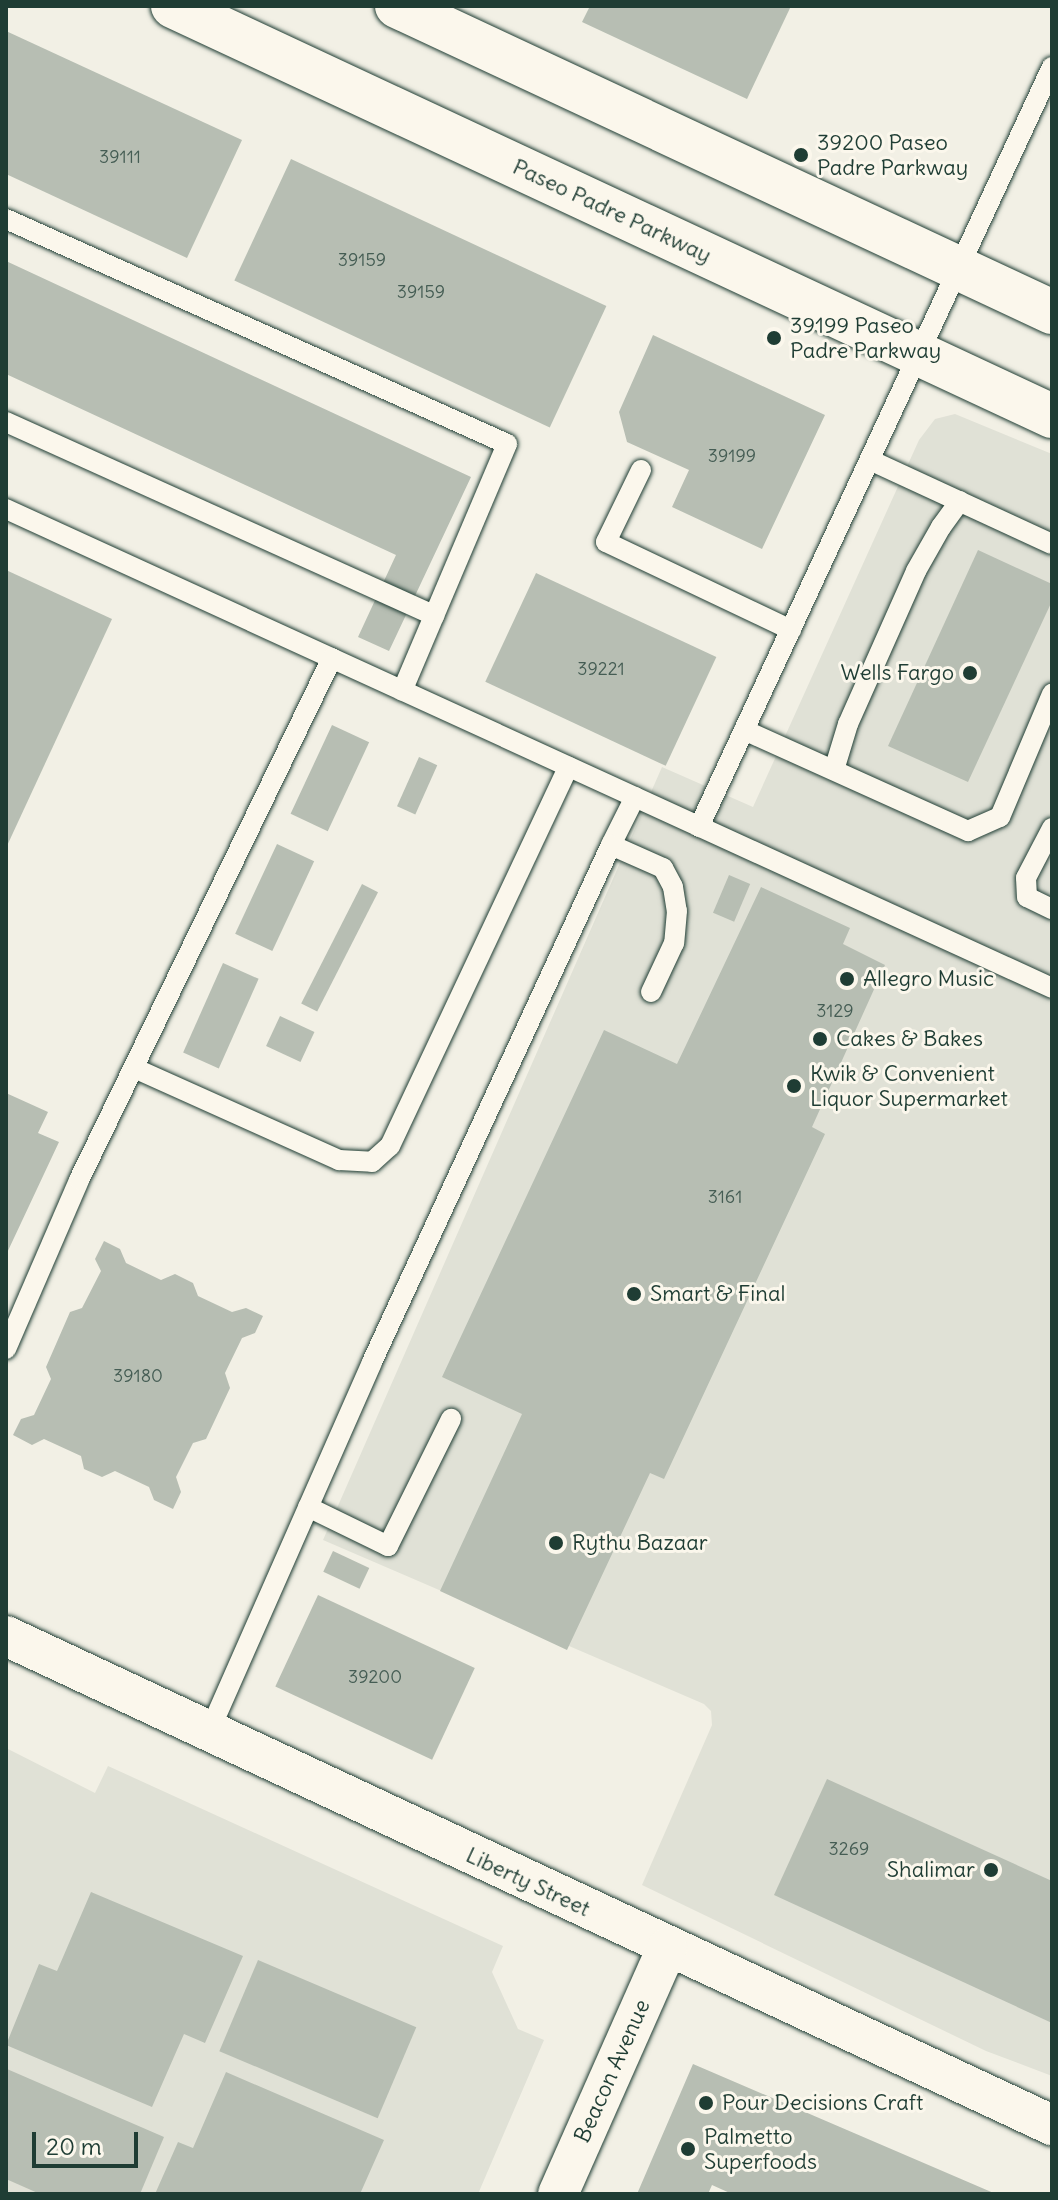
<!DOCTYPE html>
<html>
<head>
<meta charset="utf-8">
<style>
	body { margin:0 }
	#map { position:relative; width:1058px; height:2200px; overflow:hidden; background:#f2f0e5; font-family:Delius,sans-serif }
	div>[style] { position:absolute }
	.built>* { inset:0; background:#e0e1d6 }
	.building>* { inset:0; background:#b7beb3; transform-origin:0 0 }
	.roads { filter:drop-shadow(0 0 2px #1f3d34) drop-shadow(0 0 2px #1f3d34) }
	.service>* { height:20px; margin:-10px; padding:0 10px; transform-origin:10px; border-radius:10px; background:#fbf7ec }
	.minor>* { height:40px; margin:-20px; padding:0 20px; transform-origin:20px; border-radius:20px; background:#fbf7ec }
	.secondary>* { height:44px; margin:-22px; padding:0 22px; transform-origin:22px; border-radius:22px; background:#fbf7ec }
	.dots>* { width:22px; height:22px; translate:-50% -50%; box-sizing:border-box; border:4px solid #fbf7ec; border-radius:50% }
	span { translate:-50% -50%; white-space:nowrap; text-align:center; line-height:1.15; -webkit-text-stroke:6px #fbf7ec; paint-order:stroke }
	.number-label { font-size:18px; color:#455d54 }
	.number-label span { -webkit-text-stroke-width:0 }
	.poi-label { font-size:22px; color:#1f3d34 }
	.left { translate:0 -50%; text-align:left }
	.right { translate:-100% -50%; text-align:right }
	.street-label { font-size:22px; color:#1f3d34 }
	.frame { position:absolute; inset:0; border:8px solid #1f3d34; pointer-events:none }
	.scale { position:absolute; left:32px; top:2132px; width:106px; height:36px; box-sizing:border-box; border:4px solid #1f3d34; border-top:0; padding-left:10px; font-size:24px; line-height:28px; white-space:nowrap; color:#1f3d34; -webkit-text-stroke:6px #fbf7ec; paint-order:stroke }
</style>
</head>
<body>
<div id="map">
	<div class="built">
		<div style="clip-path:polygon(955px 414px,1052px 454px,1052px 2076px,986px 2051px,642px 1885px,712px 1725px,711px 1711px,704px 1704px,323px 1540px,662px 767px,753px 807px,919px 440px,935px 419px)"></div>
		<div style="clip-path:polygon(6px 1748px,95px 1793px,108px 1766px,503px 1946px,492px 1972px,518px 2029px,544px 2040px,478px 2194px,6px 2194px)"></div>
	</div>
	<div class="building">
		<div style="clip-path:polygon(590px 6px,791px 6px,747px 99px,582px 22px)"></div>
		<div style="clip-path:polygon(6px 31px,242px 140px,187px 258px,6px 174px)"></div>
		<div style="left:291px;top:159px;width:348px;height:134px;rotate:25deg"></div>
		<div style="clip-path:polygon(6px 261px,471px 477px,389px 651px,358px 637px,396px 555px,6px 374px)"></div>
		<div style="clip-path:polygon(653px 335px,825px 415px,762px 549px,672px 507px,689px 470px,627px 442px,619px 412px)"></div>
		<div style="clip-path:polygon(978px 550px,1052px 584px,1052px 601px,968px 782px,888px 746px)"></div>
		<div style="clip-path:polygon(6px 570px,112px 619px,6px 848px)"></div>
		<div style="left:536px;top:573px;width:199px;height:120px;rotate:25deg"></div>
		<div style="left:332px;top:725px;width:41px;height:98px;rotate:25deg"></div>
		<div style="left:419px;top:757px;width:20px;height:54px;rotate:24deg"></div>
		<div style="left:277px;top:844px;width:41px;height:99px;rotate:25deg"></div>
		<div style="left:729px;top:875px;width:23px;height:41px;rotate:23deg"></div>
		<div style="left:362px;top:884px;width:18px;height:134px;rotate:27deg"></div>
		<div style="clip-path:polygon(761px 887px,850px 928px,843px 944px,885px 965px,812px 1127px,825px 1134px,664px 1479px,650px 1473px,567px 1650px,440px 1591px,522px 1414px,442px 1377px,604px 1030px,677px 1064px)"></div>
		<div style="left:223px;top:963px;width:39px;height:98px;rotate:24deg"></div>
		<div style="left:280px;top:1016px;width:38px;height:33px;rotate:25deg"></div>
		<div style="clip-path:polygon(6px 1093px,48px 1112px,38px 1133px,59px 1142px,6px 1255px)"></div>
		<div style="clip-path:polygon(104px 1241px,120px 1249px,126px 1263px,161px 1280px,175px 1274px,193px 1283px,198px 1296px,232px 1312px,246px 1308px,263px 1316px,255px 1333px,242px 1338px,225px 1373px,230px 1388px,206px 1439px,193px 1443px,176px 1477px,181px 1492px,173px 1509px,154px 1500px,149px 1487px,115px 1471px,102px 1477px,84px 1469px,81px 1456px,44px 1439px,32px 1445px,13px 1435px,21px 1419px,34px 1415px,51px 1379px,46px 1367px,70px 1312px,82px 1308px,101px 1271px,95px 1259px)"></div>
		<div style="left:333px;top:1551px;width:40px;height:23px;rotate:25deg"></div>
		<div style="left:318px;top:1595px;width:173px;height:101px;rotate:25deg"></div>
		<div style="clip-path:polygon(827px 1779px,1052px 1881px,1052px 2023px,774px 1895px)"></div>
		<div style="clip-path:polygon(91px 1892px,243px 1956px,205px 2043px,184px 2034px,152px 2107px,6px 2045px,39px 1964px,57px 1971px)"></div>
		<div style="left:258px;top:1960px;width:172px;height:99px;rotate:23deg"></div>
		<div style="clip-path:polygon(693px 2064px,996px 2194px,732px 2194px,712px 2185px,708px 2194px,637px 2194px)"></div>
		<div style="clip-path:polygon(7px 2069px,164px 2137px,140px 2194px,40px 2194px,6px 2179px)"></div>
		<div style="clip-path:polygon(226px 2072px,384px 2140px,360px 2194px,155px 2194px,178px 2142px,193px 2148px)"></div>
	</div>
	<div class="roads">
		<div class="service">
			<div style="left:6px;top:219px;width:549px;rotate:24.18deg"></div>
			<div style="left:507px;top:444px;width:268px;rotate:113deg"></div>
			<div style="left:6px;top:422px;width:470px;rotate:24.3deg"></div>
			<div style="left:870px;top:460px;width:200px;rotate:24.8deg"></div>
			<div style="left:641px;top:470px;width:80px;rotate:115.9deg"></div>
			<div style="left:606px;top:542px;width:205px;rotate:25.4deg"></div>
			<div style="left:6px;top:509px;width:1150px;rotate:24.6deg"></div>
			<div style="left:744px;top:730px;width:246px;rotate:24.3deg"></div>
			<div style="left:968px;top:831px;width:35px;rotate:-24deg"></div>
			<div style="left:1000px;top:817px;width:134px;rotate:-67.1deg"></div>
			<div style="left:834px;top:770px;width:48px;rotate:-73.1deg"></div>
			<div style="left:848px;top:724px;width:167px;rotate:-66deg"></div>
			<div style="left:916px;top:571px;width:51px;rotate:-60.4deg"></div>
			<div style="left:941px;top:527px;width:32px;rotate:-54deg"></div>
			<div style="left:635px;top:797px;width:54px;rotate:116.6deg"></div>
			<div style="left:611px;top:845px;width:57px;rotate:23.9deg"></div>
			<div style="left:663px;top:868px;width:21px;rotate:62deg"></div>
			<div style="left:673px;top:887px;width:24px;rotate:81deg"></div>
			<div style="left:677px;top:911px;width:32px;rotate:95deg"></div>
			<div style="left:674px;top:943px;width:54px;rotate:115.1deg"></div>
			<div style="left:699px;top:827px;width:838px;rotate:-65.09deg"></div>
			<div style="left:1052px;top:828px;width:56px;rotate:117.5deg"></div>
			<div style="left:1026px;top:878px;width:19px;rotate:87deg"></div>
			<div style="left:1027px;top:897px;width:28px;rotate:26deg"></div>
			<div style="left:134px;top:1068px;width:225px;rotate:24.2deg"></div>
			<div style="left:339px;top:1160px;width:33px;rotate:3deg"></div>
			<div style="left:372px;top:1162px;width:24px;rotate:-42deg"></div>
			<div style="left:390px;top:1146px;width:419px;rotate:-64.8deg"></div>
			<div style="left:6px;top:1349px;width:184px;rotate:-66.6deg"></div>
			<div style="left:79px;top:1180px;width:580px;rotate:-64.14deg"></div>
			<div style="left:308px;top:1507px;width:89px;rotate:26deg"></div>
			<div style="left:388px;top:1546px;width:142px;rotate:-63.6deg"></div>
			<div style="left:209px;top:1732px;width:404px;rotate:-66.2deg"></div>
			<div style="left:372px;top:1362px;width:570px;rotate:-65.19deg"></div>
		</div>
		<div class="minor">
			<div style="left:6px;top:1636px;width:1155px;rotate:25.06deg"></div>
			<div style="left:558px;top:2194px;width:269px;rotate:-66.1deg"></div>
		</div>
		<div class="secondary">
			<div style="left:173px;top:6px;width:970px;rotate:25.01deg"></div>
			<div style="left:397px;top:6px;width:723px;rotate:25.04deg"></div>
		</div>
	</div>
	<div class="dots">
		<div style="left:801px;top:155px;background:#1f3d34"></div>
		<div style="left:774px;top:338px;background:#1f3d34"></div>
		<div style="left:970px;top:673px;background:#1f3d34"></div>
		<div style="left:847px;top:979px;background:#1f3d34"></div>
		<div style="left:820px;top:1039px;background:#1f3d34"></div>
		<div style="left:794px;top:1086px;background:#1f3d34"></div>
		<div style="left:634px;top:1294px;background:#1f3d34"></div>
		<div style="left:556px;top:1543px;background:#1f3d34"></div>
		<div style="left:991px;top:1870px;background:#1f3d34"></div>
		<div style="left:706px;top:2103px;background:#1f3d34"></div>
		<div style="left:688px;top:2149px;background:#1f3d34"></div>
	</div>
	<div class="number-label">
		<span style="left:120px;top:157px">39111</span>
		<span style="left:362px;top:260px">39159</span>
		<span style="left:421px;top:292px">39159</span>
		<span style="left:732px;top:456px">39199</span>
		<span style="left:601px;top:669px">39221</span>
		<span style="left:835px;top:1011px">3129</span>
		<span style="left:725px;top:1197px">3161</span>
		<span style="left:138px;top:1376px">39180</span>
		<span style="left:375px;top:1677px">39200</span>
		<span style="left:849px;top:1849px">3269</span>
	</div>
	<div class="poi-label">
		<span class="left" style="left:817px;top:155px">39200 Paseo<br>Padre Parkway</span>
		<span class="left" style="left:790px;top:338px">39199 Paseo<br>Padre Parkway</span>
		<span class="right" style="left:954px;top:673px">Wells Fargo</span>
		<span class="left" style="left:863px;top:979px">Allegro Music</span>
		<span class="left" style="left:836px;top:1039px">Cakes &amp; Bakes</span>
		<span class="left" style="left:810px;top:1086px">Kwik &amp; Convenient<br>Liquor Supermarket</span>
		<span class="left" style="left:650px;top:1294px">Smart &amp; Final</span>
		<span class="left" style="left:572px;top:1543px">Rythu Bazaar</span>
		<span class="right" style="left:975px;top:1870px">Shalimar</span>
		<span class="left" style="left:722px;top:2103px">Pour Decisions Craft</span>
		<span class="left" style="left:704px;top:2149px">Palmetto<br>Superfoods</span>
	</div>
	<div class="street-label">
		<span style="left:612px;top:211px;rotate:25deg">Paseo Padre Parkway</span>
		<span style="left:528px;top:1882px;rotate:25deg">Liberty Street</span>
		<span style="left:612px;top:2071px;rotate:-66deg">Beacon Avenue</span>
	</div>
	<div class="frame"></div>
	<div class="scale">20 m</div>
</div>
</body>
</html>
